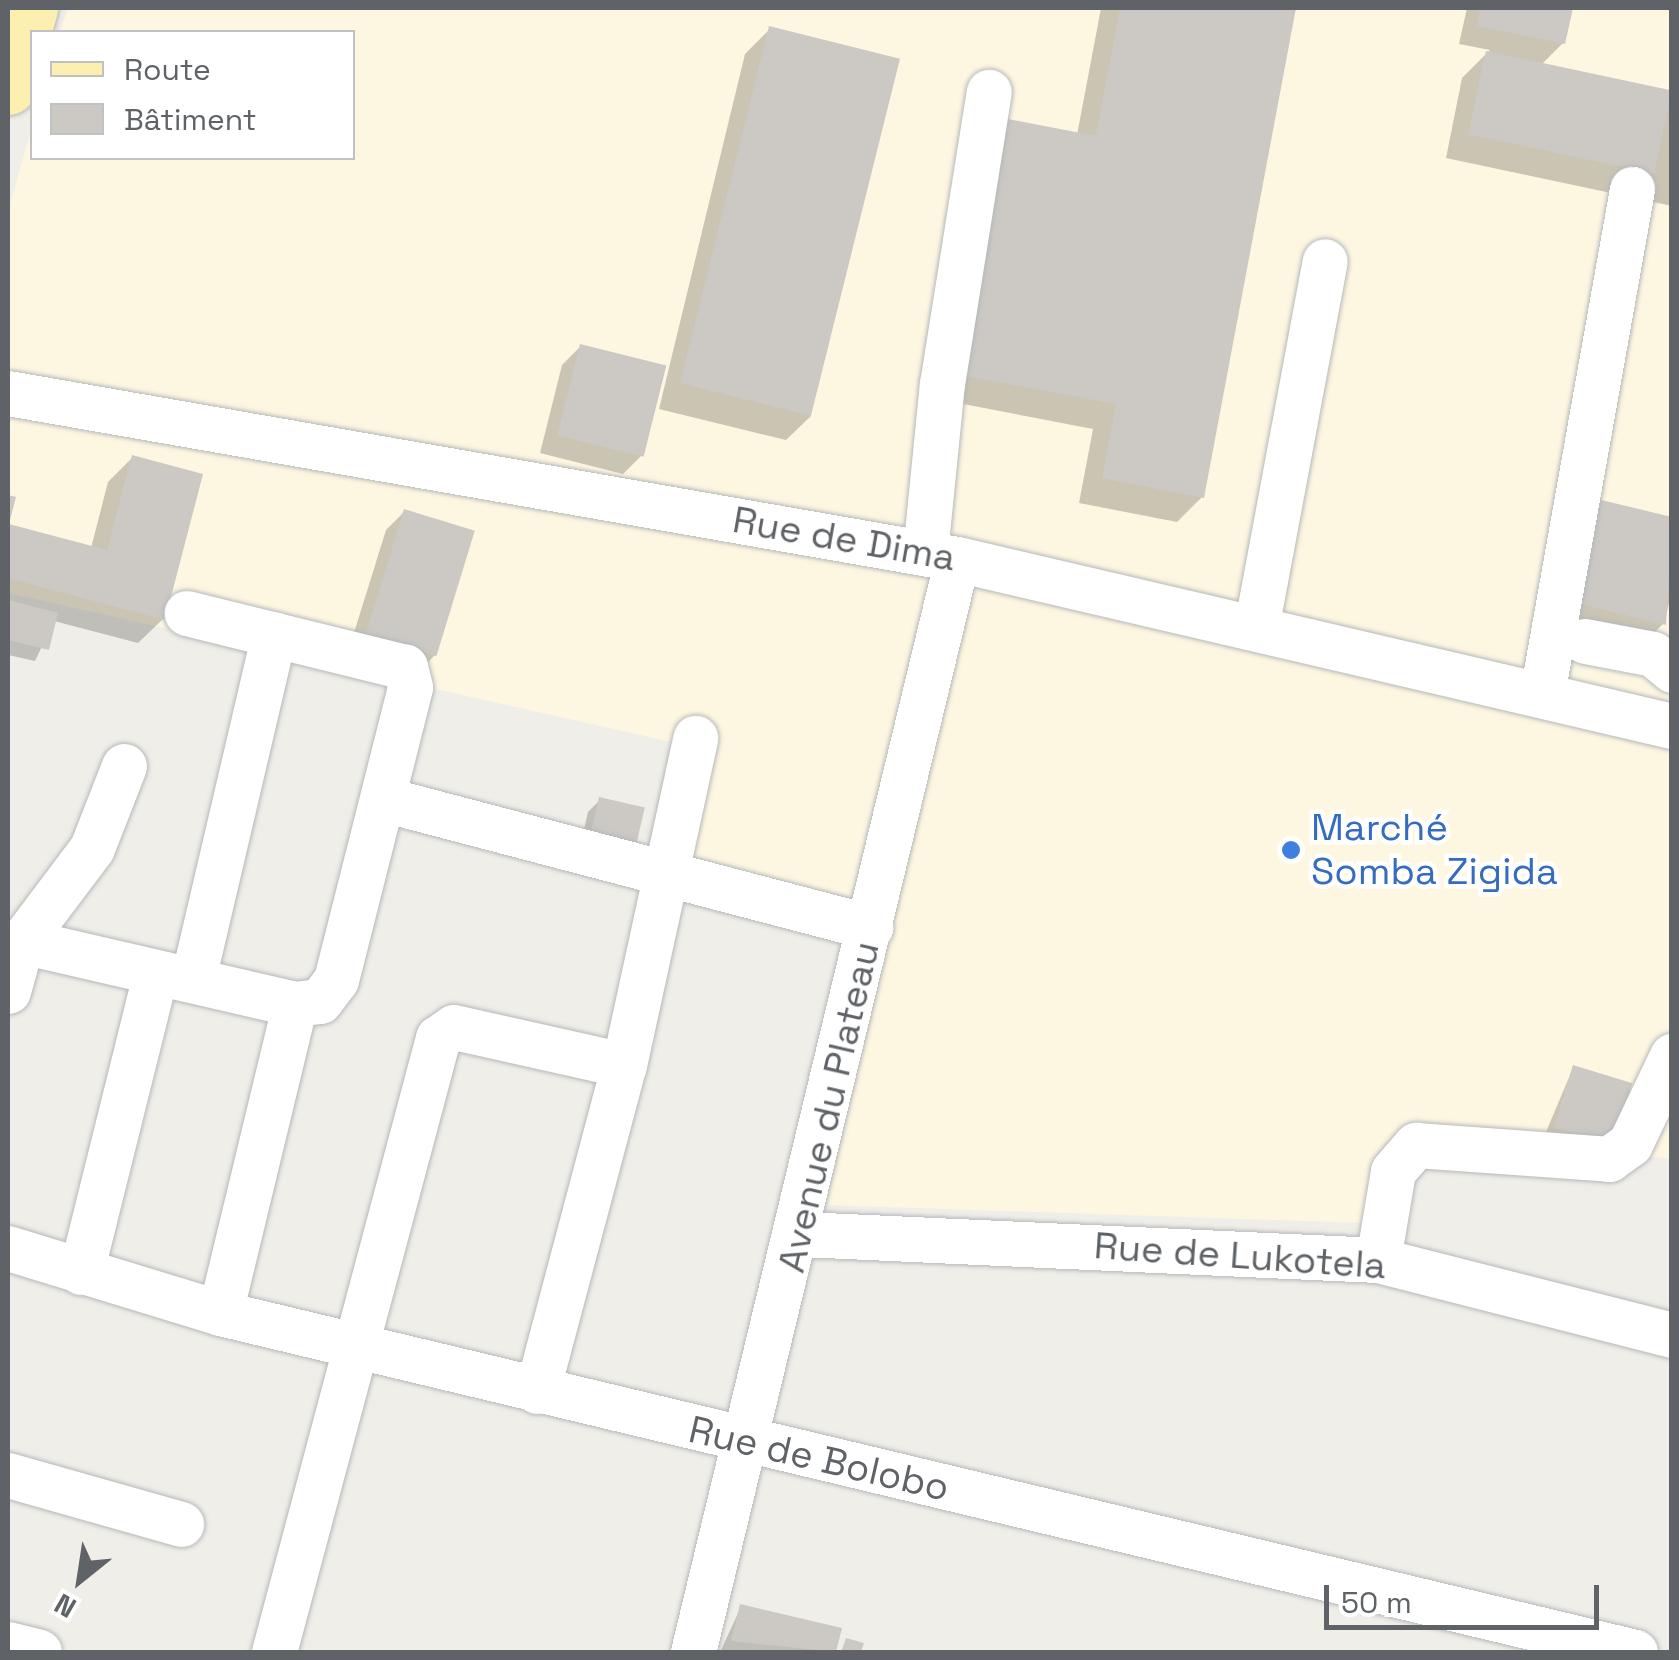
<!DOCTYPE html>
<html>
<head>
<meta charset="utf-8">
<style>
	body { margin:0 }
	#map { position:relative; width:1679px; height:1660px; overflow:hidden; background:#f0eee8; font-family:"Space Grotesk",sans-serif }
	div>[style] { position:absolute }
	.commercial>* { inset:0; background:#fdf6e0 }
	.shadow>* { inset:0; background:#0003 }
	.building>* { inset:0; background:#ccc9c4; transform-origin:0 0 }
	.roads { filter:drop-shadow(0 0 2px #b5b8bb) drop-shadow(0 0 2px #b5b8bb) }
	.minor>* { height:45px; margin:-22.5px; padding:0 22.5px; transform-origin:22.5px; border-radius:22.5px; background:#fff }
	.major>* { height:55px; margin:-27.5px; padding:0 27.5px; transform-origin:27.5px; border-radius:27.5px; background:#fdefaf }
	.dots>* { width:28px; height:28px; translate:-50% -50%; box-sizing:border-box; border:5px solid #fff; border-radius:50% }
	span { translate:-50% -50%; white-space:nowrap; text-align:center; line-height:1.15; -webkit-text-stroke:9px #fff; paint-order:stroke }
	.street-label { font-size:38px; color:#5f6367 }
	.shop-label { font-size:38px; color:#366cbe }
	.left { translate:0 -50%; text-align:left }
	.frame { position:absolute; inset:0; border:10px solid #5f6367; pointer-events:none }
	.legend { position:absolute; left:30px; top:30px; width:325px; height:130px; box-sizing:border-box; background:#fff; border:2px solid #bfc1c2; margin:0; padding:12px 18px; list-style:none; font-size:30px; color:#5f6367 }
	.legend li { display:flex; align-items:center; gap:20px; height:50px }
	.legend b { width:50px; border:2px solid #bfc1c2 }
	.north { position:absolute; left:30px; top:1530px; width:100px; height:100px; -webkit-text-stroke:8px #fff; paint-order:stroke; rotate:210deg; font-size:28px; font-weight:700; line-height:40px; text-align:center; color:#5f6367 }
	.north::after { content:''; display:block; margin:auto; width:35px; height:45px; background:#5f6367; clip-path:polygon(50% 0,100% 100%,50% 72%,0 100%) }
	.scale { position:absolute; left:1324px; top:1585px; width:275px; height:45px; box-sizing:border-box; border:5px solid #5f6367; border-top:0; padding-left:12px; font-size:30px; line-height:35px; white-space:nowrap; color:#5f6367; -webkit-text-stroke:8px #fff; paint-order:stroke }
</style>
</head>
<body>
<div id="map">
	<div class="commercial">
		<div style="clip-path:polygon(68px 8px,1671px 8px,1671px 1159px,1407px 1129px,1375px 1157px,1364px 1223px,826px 1205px,892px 930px,665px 873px,694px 747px,8px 593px,8px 211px,32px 127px,32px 158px,352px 158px,352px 32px,60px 32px)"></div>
	</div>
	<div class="shadow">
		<div style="clip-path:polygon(1101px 8px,1293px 8px,1202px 497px,1177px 522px,1079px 503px,1093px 429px,932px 398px,1077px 135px)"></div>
		<div style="clip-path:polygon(1467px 8px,1570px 8px,1563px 43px,1541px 65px,1672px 92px,1672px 206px,1446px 158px,1462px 78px,1490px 50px,1459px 44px)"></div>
		<div style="clip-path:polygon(770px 29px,811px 416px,786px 440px,659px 409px,745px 54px)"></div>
		<div style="clip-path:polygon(581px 346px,642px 455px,623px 474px,540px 453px,562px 365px)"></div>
		<div style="clip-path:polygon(132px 458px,163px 619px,138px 643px,54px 621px,35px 661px,8px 655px,8px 526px,91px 548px,108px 482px)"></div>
		<div style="clip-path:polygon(404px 512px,435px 655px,416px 674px,348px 652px,386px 530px)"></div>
		<div style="clip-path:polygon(1672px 520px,1672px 592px,1664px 623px,1645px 642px,1551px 619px)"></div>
		<div style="clip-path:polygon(600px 800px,642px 810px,578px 855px,588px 812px)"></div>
		<div style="clip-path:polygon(1573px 1068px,1599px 1156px,1543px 1139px)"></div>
		<div style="clip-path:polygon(741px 1607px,839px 1630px,833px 1652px,720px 1652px)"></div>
	</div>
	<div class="building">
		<div style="clip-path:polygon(1120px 8px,1296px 8px,1204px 498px,1102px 478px,1116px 404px,955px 374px,1003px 118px,1096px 136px)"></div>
		<div style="clip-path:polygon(1480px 8px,1573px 8px,1565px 44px,1477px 26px)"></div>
		<div style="left:769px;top:26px;width:135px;height:368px;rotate:14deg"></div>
		<div style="left:1486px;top:51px;width:190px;height:85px;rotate:12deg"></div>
		<div style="left:580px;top:344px;width:89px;height:94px;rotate:14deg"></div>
		<div style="clip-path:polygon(132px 455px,203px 474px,165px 620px,8px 578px,8px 495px,16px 497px,9px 524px,107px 550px)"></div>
		<div style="clip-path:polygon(1593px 498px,1672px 517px,1666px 625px,1568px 601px)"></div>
		<div style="left:404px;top:509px;width:74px;height:131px;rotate:17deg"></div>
		<div style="clip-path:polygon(8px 600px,58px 613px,49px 650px,8px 640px)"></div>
		<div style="left:599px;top:797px;width:47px;height:47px;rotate:13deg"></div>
		<div style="left:1573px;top:1065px;width:62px;height:65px;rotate:17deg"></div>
		<div style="clip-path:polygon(740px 1604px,842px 1628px,836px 1652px,731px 1641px)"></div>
		<div style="clip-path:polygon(846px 1638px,864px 1643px,861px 1652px,841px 1652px)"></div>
	</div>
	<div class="roads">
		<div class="minor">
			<div style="left:8px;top:393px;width:963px;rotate:9.92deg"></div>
			<div style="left:957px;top:559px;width:734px;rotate:13.15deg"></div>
			<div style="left:925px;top:553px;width:170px;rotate:-84.3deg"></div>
			<div style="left:942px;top:384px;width:296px;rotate:-80.9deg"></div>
			<div style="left:1257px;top:623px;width:368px;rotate:-79.4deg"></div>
			<div style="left:1585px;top:641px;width:69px;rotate:10.8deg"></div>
			<div style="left:1653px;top:654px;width:25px;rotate:40deg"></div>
			<div style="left:1542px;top:694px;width:513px;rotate:-79.89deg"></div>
			<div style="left:383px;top:799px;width:504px;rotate:14.73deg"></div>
			<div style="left:22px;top:941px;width:280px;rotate:13deg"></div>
			<div style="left:295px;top:1004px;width:25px;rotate:-7deg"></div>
			<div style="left:320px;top:1001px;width:26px;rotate:-53deg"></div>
			<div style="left:336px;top:980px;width:302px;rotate:-75.8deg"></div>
			<div style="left:410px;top:687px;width:21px;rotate:-104deg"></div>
			<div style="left:405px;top:667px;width:225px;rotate:-166.1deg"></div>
			<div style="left:193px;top:979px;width:354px;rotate:-76.8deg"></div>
			<div style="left:8px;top:991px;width:52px;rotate:-74.4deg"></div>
			<div style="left:22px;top:941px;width:116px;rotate:-53deg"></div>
			<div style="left:92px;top:848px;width:88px;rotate:-68.7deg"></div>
			<div style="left:801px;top:1234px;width:578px;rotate:2.58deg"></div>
			<div style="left:1378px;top:1260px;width:303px;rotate:14.3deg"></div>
			<div style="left:8px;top:1248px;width:222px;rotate:17deg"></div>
			<div style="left:220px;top:1313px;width:1455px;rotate:13.47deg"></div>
			<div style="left:1378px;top:1260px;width:90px;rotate:-80.4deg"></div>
			<div style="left:1393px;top:1171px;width:35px;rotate:-49deg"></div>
			<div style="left:1416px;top:1145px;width:194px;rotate:4.1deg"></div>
			<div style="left:1609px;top:1159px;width:26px;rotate:-36deg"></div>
			<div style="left:1630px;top:1144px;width:98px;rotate:-64.5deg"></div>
			<div style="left:81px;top:1272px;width:305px;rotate:-76deg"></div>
			<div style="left:220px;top:1313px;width:318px;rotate:-76.4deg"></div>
			<div style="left:537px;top:1391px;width:337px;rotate:-75.1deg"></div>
			<div style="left:624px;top:1065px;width:335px;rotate:-77.7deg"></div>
			<div style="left:8px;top:1475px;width:180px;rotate:15.8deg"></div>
			<div style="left:8px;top:1644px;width:32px;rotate:14deg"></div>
			<div style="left:274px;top:1652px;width:636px;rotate:-75.05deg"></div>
			<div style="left:438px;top:1038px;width:19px;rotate:-35deg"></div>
			<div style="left:454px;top:1027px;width:174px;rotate:12.6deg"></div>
			<div style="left:693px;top:1652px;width:1124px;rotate:-76.42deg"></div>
		</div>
		<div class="major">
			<div style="left:8px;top:87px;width:82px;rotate:-74.4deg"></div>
		</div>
	</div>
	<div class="dots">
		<div style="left:1291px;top:850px;background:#3f7fe0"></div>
	</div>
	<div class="street-label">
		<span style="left:844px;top:539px;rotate:10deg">Rue de Dima</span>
		<span style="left:829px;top:1107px;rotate:-77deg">Avenue du Plateau</span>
		<span style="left:1240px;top:1256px;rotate:4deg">Rue de Lukotela</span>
		<span style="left:819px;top:1459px;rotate:13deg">Rue de Bolobo</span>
	</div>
	<div class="shop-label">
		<span class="left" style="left:1311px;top:850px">Marché<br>Somba Zigida</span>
	</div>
	<div class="frame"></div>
	<ul class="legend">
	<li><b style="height:12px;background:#fdefaf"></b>Route</li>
	<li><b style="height:28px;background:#ccc9c4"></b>Bâtiment</li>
	</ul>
	<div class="north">N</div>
	<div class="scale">50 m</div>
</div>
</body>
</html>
